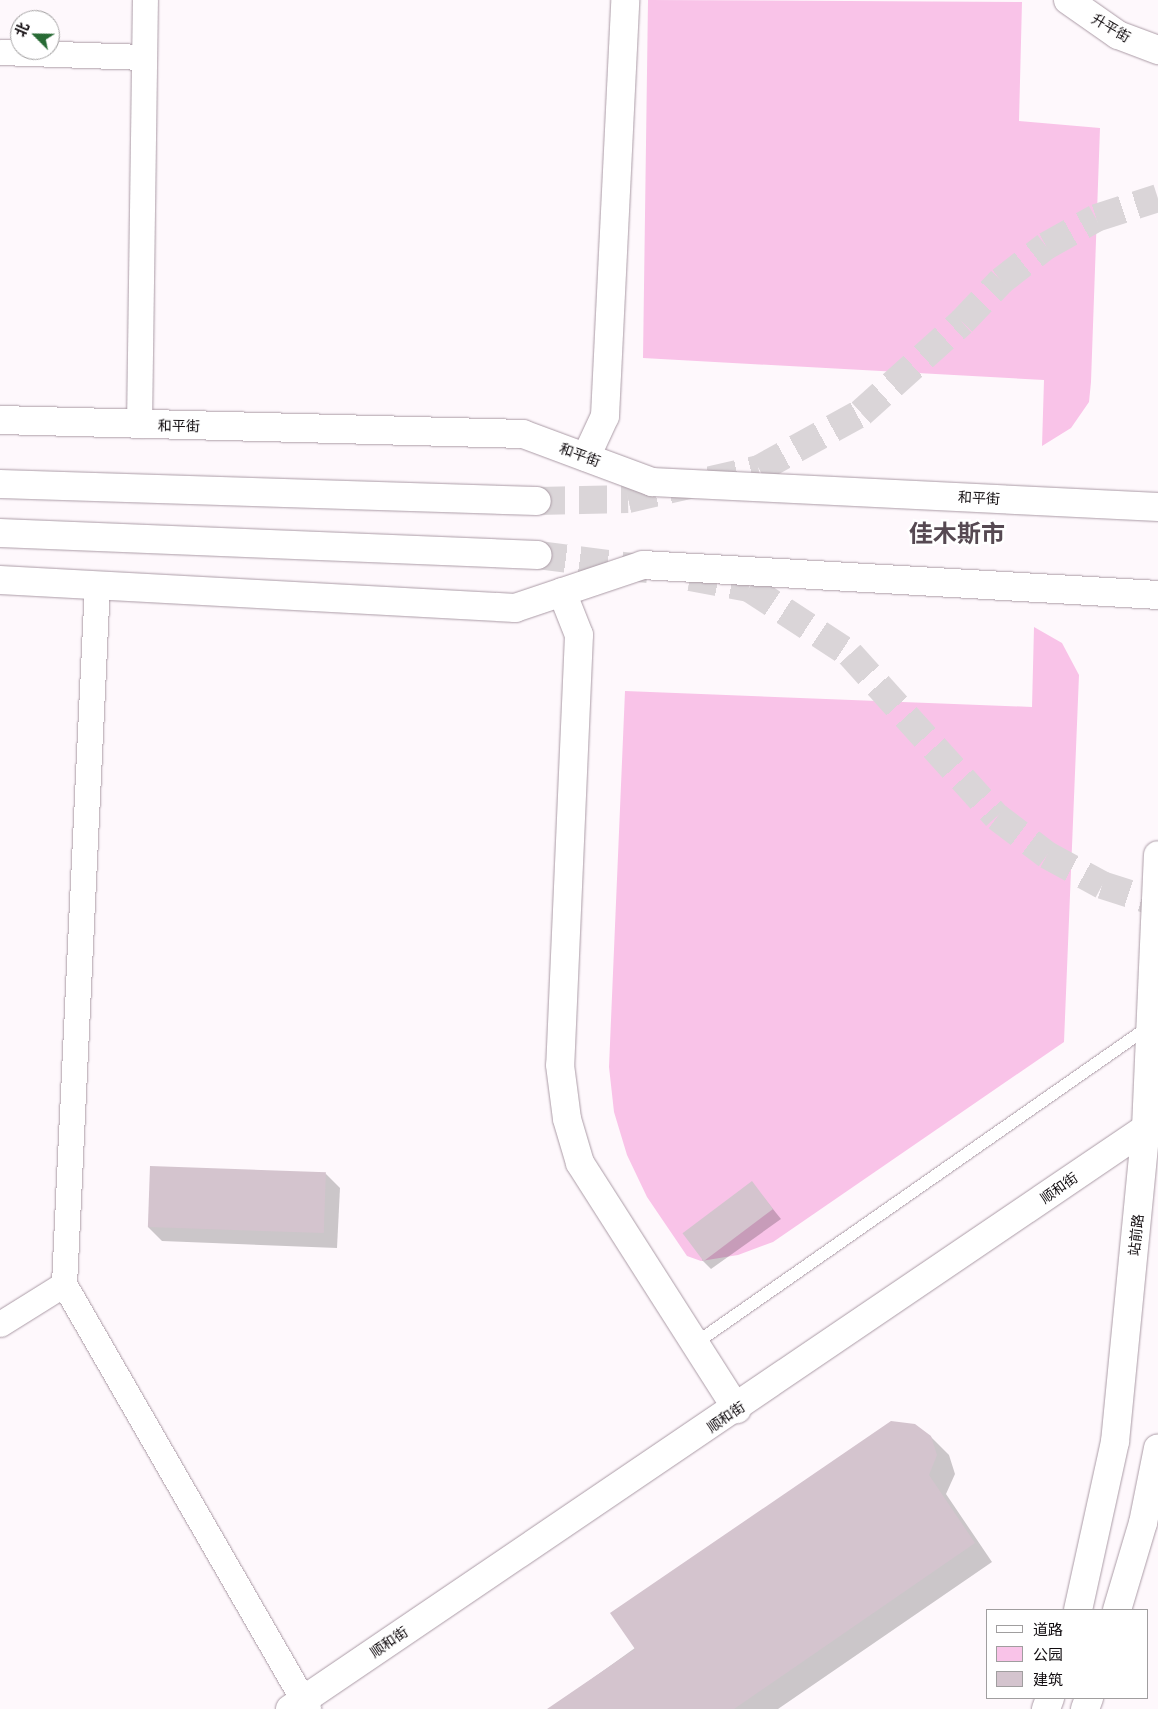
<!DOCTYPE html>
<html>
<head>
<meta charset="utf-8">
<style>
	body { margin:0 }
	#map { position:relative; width:1158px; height:1709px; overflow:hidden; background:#fef8fc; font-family:"DM Sans","Noto Sans SC",sans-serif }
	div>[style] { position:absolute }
	.green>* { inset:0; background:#f9c3e8 }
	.shadow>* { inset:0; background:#0003 }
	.building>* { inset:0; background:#d4c4ce; transform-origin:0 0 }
	.secondary-tunnel>* { height:28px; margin-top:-14px; transform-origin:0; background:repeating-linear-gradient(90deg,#dad5d8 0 28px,transparent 0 42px) }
	.roads { filter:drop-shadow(0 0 1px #ab9ba6) drop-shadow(0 0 1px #ab9ba6) }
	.lane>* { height:12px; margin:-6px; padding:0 6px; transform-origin:6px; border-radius:6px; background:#fff }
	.street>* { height:25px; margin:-12.5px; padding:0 12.5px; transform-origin:12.5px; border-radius:12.5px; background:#fff }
	.secondary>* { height:28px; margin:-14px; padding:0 14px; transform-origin:14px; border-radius:14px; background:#fff }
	span { translate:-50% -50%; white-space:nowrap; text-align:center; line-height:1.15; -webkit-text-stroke:5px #fff; paint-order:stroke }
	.street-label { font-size:14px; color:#110c0f }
	.town-label { font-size:24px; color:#564952; font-weight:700 }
	.legend { position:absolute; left:986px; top:1609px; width:162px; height:90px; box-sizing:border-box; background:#fff; border:1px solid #a09e9f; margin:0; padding:6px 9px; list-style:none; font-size:15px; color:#110c0f }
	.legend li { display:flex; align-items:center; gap:10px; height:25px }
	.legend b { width:25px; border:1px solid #a09e9f }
	.north { position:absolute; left:10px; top:10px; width:50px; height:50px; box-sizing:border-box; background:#fff; border:1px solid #a09e9f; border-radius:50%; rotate:293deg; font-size:14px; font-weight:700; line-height:20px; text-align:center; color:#110c0f }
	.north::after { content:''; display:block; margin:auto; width:18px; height:22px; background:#276a34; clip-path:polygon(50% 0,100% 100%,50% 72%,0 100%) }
</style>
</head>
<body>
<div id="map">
	<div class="green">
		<div style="clip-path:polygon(648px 0,1022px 2px,1019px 121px,1100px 128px,1091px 382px,1089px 402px,1071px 428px,1042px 446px,1044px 380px,643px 358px)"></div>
		<div style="clip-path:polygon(1034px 627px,1062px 643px,1079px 675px,1064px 1042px,773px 1242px,738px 1255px,701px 1261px,687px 1256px,647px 1197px,627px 1155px,614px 1112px,609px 1067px,625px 691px,1032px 707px)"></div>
	</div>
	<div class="shadow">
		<div style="clip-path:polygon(326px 1174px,340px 1188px,337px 1248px,162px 1241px,148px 1227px)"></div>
		<div style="clip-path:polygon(752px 1183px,781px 1219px,711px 1269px,702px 1260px)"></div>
		<div style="clip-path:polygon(930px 1436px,949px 1455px,955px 1474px,946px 1494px,992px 1562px,778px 1709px,550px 1709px)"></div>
	</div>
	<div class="building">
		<div style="left:150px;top:1166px;width:176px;height:61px;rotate:2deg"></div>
		<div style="left:752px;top:1181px;width:35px;height:87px;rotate:53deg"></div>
		<div style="clip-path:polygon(891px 1421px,915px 1424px,931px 1436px,937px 1455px,929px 1475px,975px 1543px,734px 1709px,547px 1709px,635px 1649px,610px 1613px)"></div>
	</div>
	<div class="secondary-tunnel">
		<div style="left:537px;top:501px;width:91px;rotate:-1.3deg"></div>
		<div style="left:628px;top:499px;width:134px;rotate:-12.9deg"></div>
		<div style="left:759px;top:469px;width:116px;rotate:-28.8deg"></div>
		<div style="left:861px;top:413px;width:136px;rotate:-42deg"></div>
		<div style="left:962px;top:322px;width:57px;rotate:-46.4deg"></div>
		<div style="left:1001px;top:281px;width:57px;rotate:-37.9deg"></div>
		<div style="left:1046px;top:246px;width:57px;rotate:-29.2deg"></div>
		<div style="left:1096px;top:218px;width:65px;rotate:-17.9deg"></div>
		<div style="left:538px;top:555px;width:111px;rotate:7.3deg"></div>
		<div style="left:690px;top:577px;width:60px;rotate:10.6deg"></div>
		<div style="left:749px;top:588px;width:121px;rotate:33.2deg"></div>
		<div style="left:850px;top:654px;width:219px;rotate:48deg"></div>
		<div style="left:997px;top:817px;width:63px;rotate:37.2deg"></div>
		<div style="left:1047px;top:855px;width:63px;rotate:28.6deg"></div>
		<div style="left:1102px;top:885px;width:59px;rotate:17.8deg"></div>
	</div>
	<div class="roads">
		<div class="lane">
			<div style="left:693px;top:1345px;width:557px;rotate:-34.92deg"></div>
		</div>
		<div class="street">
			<div style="left:0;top:52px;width:143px;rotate:2deg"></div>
			<div style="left:139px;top:425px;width:425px;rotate:-89.2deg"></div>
			<div style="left:97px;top:584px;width:701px;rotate:92.7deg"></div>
			<div style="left:64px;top:1284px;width:490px;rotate:60.1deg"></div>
			<div style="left:0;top:1324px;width:75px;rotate:-32deg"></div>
		</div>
		<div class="secondary">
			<div style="left:1068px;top:0;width:61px;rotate:35deg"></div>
			<div style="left:1118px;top:35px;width:43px;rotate:20.6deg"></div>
			<div style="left:0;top:420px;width:523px;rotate:1.53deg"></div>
			<div style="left:523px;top:434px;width:138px;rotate:20.4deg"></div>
			<div style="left:652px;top:482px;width:507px;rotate:2.83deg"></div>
			<div style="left:586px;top:457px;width:45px;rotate:-65.1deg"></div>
			<div style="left:605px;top:416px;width:416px;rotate:-87.2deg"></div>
			<div style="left:0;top:484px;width:537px;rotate:1.81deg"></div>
			<div style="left:0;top:533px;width:538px;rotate:2.34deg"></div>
			<div style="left:0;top:580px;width:516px;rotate:3.11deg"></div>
			<div style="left:515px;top:608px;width:135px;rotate:-18.6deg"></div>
			<div style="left:643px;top:565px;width:516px;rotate:3.33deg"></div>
			<div style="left:562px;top:592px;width:46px;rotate:68.4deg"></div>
			<div style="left:579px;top:635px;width:430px;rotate:92.5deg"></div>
			<div style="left:560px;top:1065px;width:54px;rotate:82.6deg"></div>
			<div style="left:567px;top:1119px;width:46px;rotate:73.5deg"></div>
			<div style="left:580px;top:1163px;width:292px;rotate:57.5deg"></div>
			<div style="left:1078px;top:1610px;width:172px;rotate:-77.6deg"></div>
			<div style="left:1115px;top:1442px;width:316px;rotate:-84.4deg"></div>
			<div style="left:1146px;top:1128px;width:273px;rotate:-87.5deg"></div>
			<div style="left:1117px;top:1610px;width:91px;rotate:-73.4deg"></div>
			<div style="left:1143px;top:1523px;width:76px;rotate:-78.7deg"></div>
			<div style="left:290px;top:1709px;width:1049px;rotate:-34.16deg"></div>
			<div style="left:1046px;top:1709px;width:12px;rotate:-70deg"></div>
			<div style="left:1085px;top:1709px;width:12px;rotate:-70deg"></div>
		</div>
	</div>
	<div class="street-label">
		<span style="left:1111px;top:28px;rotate:30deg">升平街</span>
		<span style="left:179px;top:426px;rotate:1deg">和平街</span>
		<span style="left:580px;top:455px;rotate:20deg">和平街</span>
		<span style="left:979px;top:498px;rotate:3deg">和平街</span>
		<span style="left:1059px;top:1188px;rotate:-35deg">顺和街</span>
		<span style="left:1136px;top:1235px;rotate:-84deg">站前路</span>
		<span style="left:726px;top:1417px;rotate:-34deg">顺和街</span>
		<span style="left:389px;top:1642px;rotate:-34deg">顺和街</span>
	</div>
	<div class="town-label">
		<span style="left:957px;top:534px">佳木斯市</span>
	</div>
	<ul class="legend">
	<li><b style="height:6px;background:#fff"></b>道路</li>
	<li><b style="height:14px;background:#f9c3e8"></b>公园</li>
	<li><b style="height:14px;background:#d4c4ce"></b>建筑</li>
	</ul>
	<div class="north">北</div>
</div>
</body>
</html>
